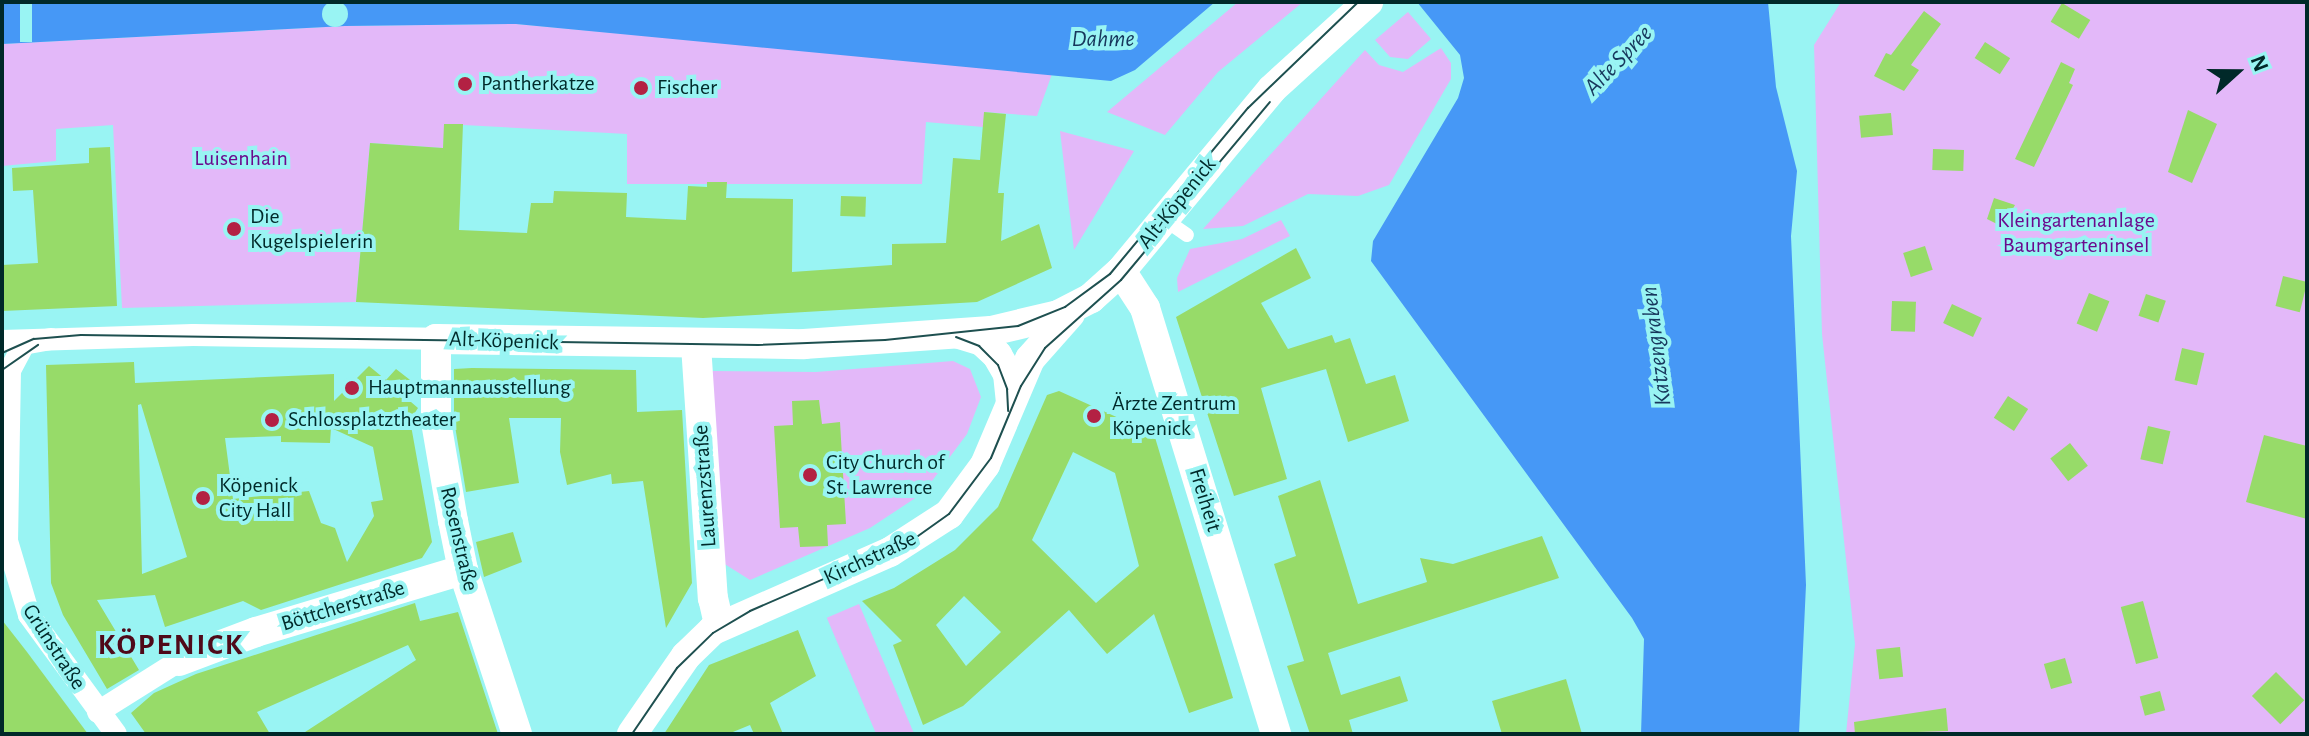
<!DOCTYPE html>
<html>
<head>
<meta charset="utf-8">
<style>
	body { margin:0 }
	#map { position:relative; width:2309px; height:736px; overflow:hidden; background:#99f4f3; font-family:"Alegreya Sans",sans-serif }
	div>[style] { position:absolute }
	.green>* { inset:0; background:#e3b8f9; transform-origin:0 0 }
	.water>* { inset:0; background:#4698f6 }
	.pier>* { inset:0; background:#99f4f3; transform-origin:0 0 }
	.round { border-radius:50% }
	.building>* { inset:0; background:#97db69; transform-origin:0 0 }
	.service>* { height:14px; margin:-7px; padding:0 7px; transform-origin:7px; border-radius:7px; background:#fff }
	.pedestrian>* { height:22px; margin:-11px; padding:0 11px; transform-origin:11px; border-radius:11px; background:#fff }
	.minor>* { height:30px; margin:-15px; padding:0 15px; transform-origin:15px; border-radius:15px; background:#fff }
	.tram>* { height:2px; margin:-1px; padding:0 1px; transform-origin:1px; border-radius:1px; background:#1e5050 }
	.dots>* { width:22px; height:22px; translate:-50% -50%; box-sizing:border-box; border:4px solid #99f4f3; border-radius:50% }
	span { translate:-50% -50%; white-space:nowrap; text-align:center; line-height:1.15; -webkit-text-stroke:8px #99f4f3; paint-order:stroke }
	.poi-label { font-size:22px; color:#002929 }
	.left { translate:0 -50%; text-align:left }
	.park-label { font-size:22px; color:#6b098d }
	.street-label { font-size:22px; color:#002929 }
	.water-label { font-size:24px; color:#17375c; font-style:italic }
	.district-label { font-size:30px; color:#4f0919; font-weight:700; letter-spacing:2px }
	.frame { position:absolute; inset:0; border:4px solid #002929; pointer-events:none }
	.north { position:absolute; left:2197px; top:32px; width:80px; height:80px; -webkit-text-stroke:6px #99f4f3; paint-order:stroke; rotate:69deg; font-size:22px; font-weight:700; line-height:32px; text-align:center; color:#002929 }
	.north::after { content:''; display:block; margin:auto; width:28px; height:36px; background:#002929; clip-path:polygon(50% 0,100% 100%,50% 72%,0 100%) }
</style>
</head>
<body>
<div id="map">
	<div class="green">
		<div style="clip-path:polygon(1238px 2px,1303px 2px,1218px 72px,1165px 135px,1107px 112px)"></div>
		<div style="clip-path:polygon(1841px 2px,2307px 2px,2307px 734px,1846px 734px,1855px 644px,1822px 334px,1814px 45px)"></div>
		<div style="clip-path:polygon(1408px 12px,1431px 39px,1408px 59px,1390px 57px,1375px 40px)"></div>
		<div style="clip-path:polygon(516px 24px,614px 33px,1052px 74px,1037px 116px,985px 112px,983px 127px,926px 122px,922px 184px,627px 184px,627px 134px,445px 124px,443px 148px,370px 143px,356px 302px,122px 308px,113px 125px,56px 129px,56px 161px,2px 166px,2px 44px,345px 26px)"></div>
		<div style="clip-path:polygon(1441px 48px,1451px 63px,1451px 79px,1389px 185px,1358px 196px,1308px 194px,1243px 226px,1203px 229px,1365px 50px,1379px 65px,1403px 72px)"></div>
		<div style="clip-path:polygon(1060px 131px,1134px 151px,1074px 250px)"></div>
		<div style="clip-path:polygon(1281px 220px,1290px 236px,1178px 292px,1177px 278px,1190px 249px,1242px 239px)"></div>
		<div style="clip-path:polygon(953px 361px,970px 369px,981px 397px,967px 434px,923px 493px,870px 528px,750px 580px,723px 563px,711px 371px,816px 372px)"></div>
		<div style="left:859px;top:604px;width:141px;height:35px;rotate:67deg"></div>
	</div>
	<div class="water">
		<div style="clip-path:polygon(2px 2px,1215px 2px,1135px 70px,1111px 81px,516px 24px,345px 26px,2px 44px)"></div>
		<div style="clip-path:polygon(1417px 2px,1768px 2px,1776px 87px,1797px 171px,1791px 236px,1806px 585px,1799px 734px,1641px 734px,1644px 639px,1632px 618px,1371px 261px,1373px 241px,1458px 98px,1464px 78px,1460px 55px)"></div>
	</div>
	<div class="pier">
		<div class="round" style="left:322px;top:1px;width:26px;height:26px"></div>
		<div style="left:20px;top:2px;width:12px;height:40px"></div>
	</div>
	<div class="building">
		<div style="left:2062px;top:3px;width:33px;height:22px;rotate:31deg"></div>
		<div style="clip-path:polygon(1924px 11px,1941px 24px,1911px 65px,1919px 70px,1904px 91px,1874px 76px,1886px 53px,1891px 55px)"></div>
		<div style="left:1985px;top:42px;width:30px;height:19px;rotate:33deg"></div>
		<div style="clip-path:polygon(2061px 62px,2075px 69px,2069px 83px,2073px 85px,2034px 167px,2015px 159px)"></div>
		<div style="clip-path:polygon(2188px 110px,2217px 124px,2192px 183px,2168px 172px)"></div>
		<div style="clip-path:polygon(984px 112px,1006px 114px,998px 193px,1004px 193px,1001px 241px,1039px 224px,1052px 268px,977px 302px,703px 318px,356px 302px,370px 143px,443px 148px,444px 124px,463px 124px,459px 230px,527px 233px,531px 203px,553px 203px,554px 191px,627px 193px,626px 217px,686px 220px,688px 186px,707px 187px,707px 182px,727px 182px,726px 198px,793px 199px,792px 272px,892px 265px,892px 244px,946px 243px,953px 158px,980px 160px)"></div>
		<div style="left:1891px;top:113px;width:22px;height:32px;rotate:85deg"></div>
		<div style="clip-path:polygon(110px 147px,117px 306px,2px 311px,2px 265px,38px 263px,33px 190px,13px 191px,12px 168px,89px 163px,89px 148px)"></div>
		<div style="left:1933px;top:149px;width:31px;height:21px;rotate:2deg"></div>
		<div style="left:841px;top:196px;width:25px;height:20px;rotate:2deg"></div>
		<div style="clip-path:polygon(1994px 198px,2015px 205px,2003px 227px,1987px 219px)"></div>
		<div style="left:1925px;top:246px;width:25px;height:23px;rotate:72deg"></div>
		<div style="clip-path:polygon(1296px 248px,1311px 278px,1261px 303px,1288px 349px,1332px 335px,1335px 343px,1350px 338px,1366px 384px,1395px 375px,1409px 421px,1348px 442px,1326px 369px,1261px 388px,1287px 479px,1234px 496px,1176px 317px)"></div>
		<div style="left:2283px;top:276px;width:25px;height:31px;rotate:14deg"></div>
		<div style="left:2089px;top:293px;width:22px;height:33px;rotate:22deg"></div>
		<div style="left:2146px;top:294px;width:21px;height:23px;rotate:19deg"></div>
		<div style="left:1892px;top:301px;width:24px;height:30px;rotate:2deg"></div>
		<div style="left:1952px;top:304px;width:33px;height:21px;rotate:25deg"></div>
		<div style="left:2182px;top:348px;width:23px;height:33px;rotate:13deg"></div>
		<div style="clip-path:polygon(evenodd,134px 362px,135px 383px,334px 374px,334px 401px,369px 366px,386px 380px,396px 369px,414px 383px,404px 396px,418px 408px,410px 420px,432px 542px,422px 558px,261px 610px,243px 601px,165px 627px,155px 595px,97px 600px,139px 670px,107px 689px,63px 615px,51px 583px,46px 365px,134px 362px,141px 404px,187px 557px,142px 574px,138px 405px,141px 404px,134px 362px,331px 428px,373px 447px,383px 500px,371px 502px,374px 516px,347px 562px,335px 528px,321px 523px,309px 491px,233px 499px,225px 438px,281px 436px,281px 442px,330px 443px,331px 428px)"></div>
		<div style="clip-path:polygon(472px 368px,636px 370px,637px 412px,682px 410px,692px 583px,666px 628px,643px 481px,612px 484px,611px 474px,567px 485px,560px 452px,561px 418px,509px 418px,519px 483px,466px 492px,454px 420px,454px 369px)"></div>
		<div style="clip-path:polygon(evenodd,1059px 391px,1154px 434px,1233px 698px,1189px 713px,1154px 614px,1107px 654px,1069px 610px,963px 706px,923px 725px,893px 645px,902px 641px,862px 601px,894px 588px,955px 550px,998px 507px,1047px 395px,1059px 391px,1073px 452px,1115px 473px,1139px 566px,1096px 603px,1032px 540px,1073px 452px,1059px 391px,964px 596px,1001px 632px,966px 666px,936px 625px,964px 596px)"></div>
		<div style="left:2008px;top:396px;width:24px;height:26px;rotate:33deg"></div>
		<div style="clip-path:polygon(819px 400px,822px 424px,840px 422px,846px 524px,827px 525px,828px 546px,800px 547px,798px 527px,780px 528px,774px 426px,793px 425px,792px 401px)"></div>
		<div style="left:2148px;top:426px;width:23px;height:34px;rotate:13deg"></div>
		<div style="clip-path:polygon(2264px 435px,2307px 446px,2307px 519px,2246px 502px)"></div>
		<div style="left:2070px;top:443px;width:29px;height:25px;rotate:52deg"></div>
		<div style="clip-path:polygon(1320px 480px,1358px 604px,1427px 582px,1420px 558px,1453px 564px,1542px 536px,1559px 578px,1328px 653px,1341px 695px,1400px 676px,1408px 701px,1349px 720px,1353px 734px,1310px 734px,1287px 666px,1304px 661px,1274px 564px,1296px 556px,1278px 496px)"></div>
		<div style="clip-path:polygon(513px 532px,522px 562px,484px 577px,476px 542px)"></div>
		<div style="left:2143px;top:601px;width:59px;height:23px;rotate:75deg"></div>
		<div style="clip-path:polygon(415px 603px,420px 621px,458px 612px,498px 734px,302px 734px,416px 660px,408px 645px,257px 712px,270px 734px,146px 734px,131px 713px,154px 693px,196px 674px)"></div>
		<div style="clip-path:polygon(2px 620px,27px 652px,88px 734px,2px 734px)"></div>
		<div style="clip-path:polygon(798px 630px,816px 676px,770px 703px,783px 734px,754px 734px,750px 725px,728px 734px,664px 734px,709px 665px)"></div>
		<div style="left:1900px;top:647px;width:30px;height:24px;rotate:84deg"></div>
		<div style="left:2065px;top:658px;width:26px;height:22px;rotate:74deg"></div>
		<div style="left:2276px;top:672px;width:40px;height:34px;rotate:45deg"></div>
		<div style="clip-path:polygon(1566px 679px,1582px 734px,1502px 734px,1492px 701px)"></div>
		<div style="left:2160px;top:691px;width:20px;height:21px;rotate:75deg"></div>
		<div style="clip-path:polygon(1946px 708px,1948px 731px,1855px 734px,1854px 722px)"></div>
	</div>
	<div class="service">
		<div style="left:1164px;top:219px;width:28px;rotate:35deg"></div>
	</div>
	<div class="pedestrian">
		<div style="left:51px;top:339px;width:27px;rotate:170deg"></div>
		<div style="left:24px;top:344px;width:30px;rotate:118deg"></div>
		<div style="left:10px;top:370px;width:171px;rotate:91deg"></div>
		<div style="left:7px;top:541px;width:77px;rotate:73.4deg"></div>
		<div style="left:29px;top:615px;width:147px;rotate:53.8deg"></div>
		<div style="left:2px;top:341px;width:191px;rotate:-1.8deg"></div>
		<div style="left:193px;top:335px;width:243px;rotate:0.9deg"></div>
		<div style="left:98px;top:712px;width:96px;rotate:-32.2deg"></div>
	</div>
	<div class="minor">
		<div style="left:1121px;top:271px;width:44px;rotate:57deg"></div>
		<div style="left:1145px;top:308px;width:446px;rotate:72.9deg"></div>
		<div style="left:959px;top:334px;width:24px;rotate:17deg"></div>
		<div style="left:982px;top:341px;width:21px;rotate:43deg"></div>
		<div style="left:997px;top:355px;width:22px;rotate:60deg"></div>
		<div style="left:1008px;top:374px;width:27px;rotate:84deg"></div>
		<div style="left:696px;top:345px;width:254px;rotate:86.2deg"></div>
		<div style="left:713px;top:598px;width:28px;rotate:77deg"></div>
		<div style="left:179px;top:661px;width:82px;rotate:-20.6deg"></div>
		<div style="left:256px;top:632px;width:216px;rotate:-16.7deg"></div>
		<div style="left:517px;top:734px;width:173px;rotate:-108.2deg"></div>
		<div style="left:463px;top:570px;width:50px;rotate:-101.5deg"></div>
		<div style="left:453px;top:521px;width:100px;rotate:-99.7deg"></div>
		<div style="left:436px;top:422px;width:83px;rotate:-90deg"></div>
		<div style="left:436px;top:339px;width:368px;rotate:0.8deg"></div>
		<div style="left:804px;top:344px;width:187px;rotate:-4deg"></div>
		<div style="left:991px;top:331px;width:69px;rotate:-13.4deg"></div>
		<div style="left:1058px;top:315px;width:37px;rotate:-27deg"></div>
		<div style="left:1091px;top:298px;width:40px;rotate:-42deg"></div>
		<div style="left:1121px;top:271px;width:236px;rotate:-50.3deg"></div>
		<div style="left:1272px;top:89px;width:130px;rotate:-42.2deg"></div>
		<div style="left:632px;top:734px;width:95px;rotate:-55.3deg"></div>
		<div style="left:686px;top:656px;width:37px;rotate:-44deg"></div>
		<div style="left:713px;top:630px;width:193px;rotate:-23.8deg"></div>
		<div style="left:890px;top:552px;width:70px;rotate:-32.8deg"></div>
		<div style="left:949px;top:514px;width:61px;rotate:-53.7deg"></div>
		<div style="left:985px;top:465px;width:115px;rotate:-67deg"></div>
		<div style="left:1030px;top:359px;width:60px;rotate:-48.4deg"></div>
	</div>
	<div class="tram">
		<div style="left:956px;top:337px;width:25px;rotate:21deg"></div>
		<div style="left:979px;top:346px;width:27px;rotate:45deg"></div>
		<div style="left:998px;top:365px;width:26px;rotate:69deg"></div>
		<div style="left:1007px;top:389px;width:22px;rotate:87deg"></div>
		<div style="left:2px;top:353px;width:35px;rotate:-24deg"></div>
		<div style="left:34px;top:339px;width:47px;rotate:-4.9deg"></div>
		<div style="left:81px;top:335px;width:677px;rotate:0.85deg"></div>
		<div style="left:758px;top:345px;width:127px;rotate:-2.3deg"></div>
		<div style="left:885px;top:340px;width:134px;rotate:-6deg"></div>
		<div style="left:1018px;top:326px;width:51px;rotate:-22deg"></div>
		<div style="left:1065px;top:307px;width:56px;rotate:-36.3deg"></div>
		<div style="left:1110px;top:274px;width:216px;rotate:-50.3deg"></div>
		<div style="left:1248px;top:108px;width:153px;rotate:-43.9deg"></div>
		<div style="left:2px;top:370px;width:44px;rotate:-34.8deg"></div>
		<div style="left:632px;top:734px;width:80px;rotate:-55.7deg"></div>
		<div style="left:677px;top:668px;width:50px;rotate:-44.2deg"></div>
		<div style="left:713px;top:633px;width:43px;rotate:-30.7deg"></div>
		<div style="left:750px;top:611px;width:176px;rotate:-23.5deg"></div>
		<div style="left:911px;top:541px;width:47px;rotate:-35.4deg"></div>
		<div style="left:949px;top:514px;width:70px;rotate:-53.1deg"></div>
		<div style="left:991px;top:458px;width:78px;rotate:-67.4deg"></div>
		<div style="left:1021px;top:386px;width:45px;rotate:-57.7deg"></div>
		<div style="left:1045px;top:348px;width:102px;rotate:-41.8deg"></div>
		<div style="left:1121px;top:280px;width:232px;rotate:-50.1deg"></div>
	</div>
	<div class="dots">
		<div style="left:465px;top:84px;background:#b32143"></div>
		<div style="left:641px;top:88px;background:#b32143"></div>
		<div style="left:234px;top:229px;background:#b32143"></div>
		<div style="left:352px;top:388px;background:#b32143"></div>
		<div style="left:1094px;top:416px;background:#b32143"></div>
		<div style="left:272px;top:420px;background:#b32143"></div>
		<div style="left:810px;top:475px;background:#b32143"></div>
		<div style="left:203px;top:498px;background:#b32143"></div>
	</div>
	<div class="poi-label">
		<span class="left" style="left:481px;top:84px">Pantherkatze</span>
		<span class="left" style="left:657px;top:88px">Fischer</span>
		<span class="left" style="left:250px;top:229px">Die<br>Kugelspielerin</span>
		<span class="left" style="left:368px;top:388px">Hauptmannausstellung</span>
		<span class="left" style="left:1112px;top:416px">Ärzte Zentrum<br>Köpenick</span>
		<span class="left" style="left:288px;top:420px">Schlossplatztheater</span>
		<span class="left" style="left:826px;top:475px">City Church of<br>St. Lawrence</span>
		<span class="left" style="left:219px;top:498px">Köpenick<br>City Hall</span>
	</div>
	<div class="park-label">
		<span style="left:241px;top:159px">Luisenhain</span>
		<span style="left:2076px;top:233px">Kleingartenanlage<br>Baumgarteninsel</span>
	</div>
	<div class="street-label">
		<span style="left:1177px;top:203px;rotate:-51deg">Alt-Köpenick</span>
		<span style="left:504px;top:341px;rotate:2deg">Alt-Köpenick</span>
		<span style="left:705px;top:486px;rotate:-94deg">Laurenzstraße</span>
		<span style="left:1205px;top:500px;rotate:73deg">Freiheit</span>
		<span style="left:459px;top:539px;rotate:77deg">Rosenstraße</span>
		<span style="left:870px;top:558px;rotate:-25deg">Kirchstraße</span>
		<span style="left:343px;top:606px;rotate:-17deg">Böttcherstraße</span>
		<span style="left:54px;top:647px;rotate:57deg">Grünstraße</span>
	</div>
	<div class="water-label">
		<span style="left:1103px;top:40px">Dahme</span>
		<span style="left:1619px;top:61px;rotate:-46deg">Alte Spree</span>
		<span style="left:1657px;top:346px;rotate:-97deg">Katzengraben</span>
	</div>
	<div class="district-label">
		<span style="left:171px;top:645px">KÖPENICK</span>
	</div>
	<div class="frame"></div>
	<div class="north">N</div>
</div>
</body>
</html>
